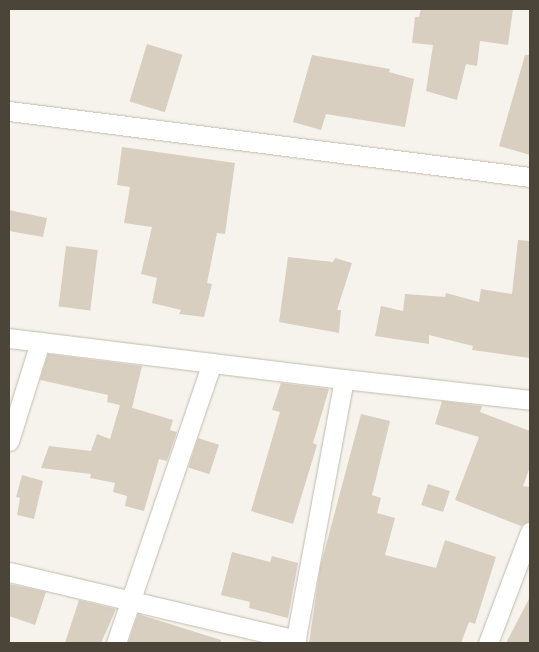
<!DOCTYPE html>
<html>
<head>
<meta charset="utf-8">
<style>
	body { margin:0 }
	#map { position:relative; width:539px; height:652px; overflow:hidden; background:#f6f3ec; font-family:Inter,sans-serif }
	div>[style] { position:absolute }
	.building>* { inset:0; background:#d8cfc1; transform-origin:0 0 }
	.roads { filter:drop-shadow(0 0 1px #c2bbae) drop-shadow(0 0 1px #c2bbae) }
	.minor>* { height:19px; margin:-9.5px; padding:0 9.5px; transform-origin:9.5px; border-radius:9.5px; background:#fff }
	span { translate:-50% -50%; white-space:nowrap; text-align:center; line-height:1.15; -webkit-text-stroke:4.5px #fff; paint-order:stroke }
	.frame { position:absolute; inset:0; border:10px solid #4b4439; pointer-events:none }
</style>
</head>
<body>
<div id="map">
	<div class="building">
		<div style="clip-path:polygon(421px 9px,513px 9px,508px 45px,480px 41px,477px 66px,466px 64px,457px 100px,426px 91px,433px 45px,412px 43px,415px 17px,419px 17px)"></div>
		<div style="left:147px;top:44px;width:37px;height:60px;rotate:17deg"></div>
		<div style="clip-path:polygon(312px 55px,390px 69px,389px 72px,414px 79px,405px 127px,326px 114px,321px 130px,293px 122px)"></div>
		<div style="clip-path:polygon(525px 55px,530px 55px,530px 155px,499px 146px)"></div>
		<div style="clip-path:polygon(122px 147px,235px 163px,225px 234px,217px 233px,207px 283px,212px 284px,204px 317px,179px 314px,181px 310px,152px 303px,157px 278px,141px 274px,152px 227px,124px 223px,130px 187px,117px 185px)"></div>
		<div style="clip-path:polygon(9px 210px,47px 218px,43px 237px,9px 231px)"></div>
		<div style="clip-path:polygon(518px 240px,530px 241px,530px 358px,472px 350px,473px 346px,429px 335px,429px 344px,375px 336px,381px 306px,403px 311px,405px 294px,445px 297px,446px 293px,479px 302px,481px 289px,512px 294px)"></div>
		<div style="left:66px;top:246px;width:32px;height:61px;rotate:7deg"></div>
		<div style="clip-path:polygon(288px 257px,333px 262px,335px 258px,352px 263px,337px 310px,341px 310px,339px 333px,279px 322px)"></div>
		<div style="clip-path:polygon(48px 354px,142px 366px,132px 408px,126px 406px,173px 420px,170px 430px,177px 432px,167px 461px,159px 459px,144px 511px,125px 506px,127px 496px,113px 492px,115px 483px,90px 478px,91px 474px,41px 468px,49px 446px,91px 451px,97px 434px,110px 439px,120px 405px,107px 402px,108px 395px,40px 380px)"></div>
		<div style="clip-path:polygon(281px 383px,329px 389px,313px 443px,317px 445px,293px 524px,251px 511px,280px 412px,272px 410px)"></div>
		<div style="clip-path:polygon(442px 401px,482px 406px,480px 412px,530px 431px,530px 467px,523px 486px,530px 487px,530px 521px,521px 526px,455px 500px,479px 437px,435px 424px)"></div>
		<div style="clip-path:polygon(361px 414px,390px 421px,372px 495px,381px 498px,377px 513px,395px 518px,385px 555px,436px 568px,445px 540px,496px 557px,475px 624px,469px 622px,461px 643px,309px 643px,320px 568px)"></div>
		<div style="left:198px;top:438px;width:22px;height:31px;rotate:18deg"></div>
		<div style="clip-path:polygon(22px 475px,43px 481px,34px 519px,17px 515px,20px 498px,16px 497px)"></div>
		<div style="left:428px;top:484px;width:23px;height:22px;rotate:18deg"></div>
		<div style="clip-path:polygon(232px 552px,270px 562px,272px 556px,298px 563px,288px 618px,249px 608px,250px 602px,221px 595px)"></div>
		<div style="clip-path:polygon(9px 584px,46px 592px,35px 625px,9px 616px)"></div>
		<div style="clip-path:polygon(530px 597px,530px 643px,506px 643px)"></div>
		<div style="clip-path:polygon(79px 600px,116px 609px,101px 643px,65px 643px)"></div>
		<div style="clip-path:polygon(138px 614px,221px 640px,221px 643px,128px 643px)"></div>
	</div>
	<div class="roads">
		<div class="minor">
			<div style="left:9px;top:111px;width:525px;rotate:7.22deg"></div>
			<div style="left:9px;top:338px;width:337px;rotate:7deg"></div>
			<div style="left:344px;top:379px;width:269px;rotate:100.5deg"></div>
			<div style="left:344px;top:379px;width:187px;rotate:6.4deg"></div>
			<div style="left:9px;top:441px;width:104px;rotate:-72.6deg"></div>
			<div style="left:9px;top:572px;width:295px;rotate:13.3deg"></div>
			<div style="left:116px;top:643px;width:296px;rotate:-71.1deg"></div>
			<div style="left:488px;top:643px;width:119px;rotate:-69.3deg"></div>
		</div>
	</div>
	<div class="frame"></div>
</div>
</body>
</html>
